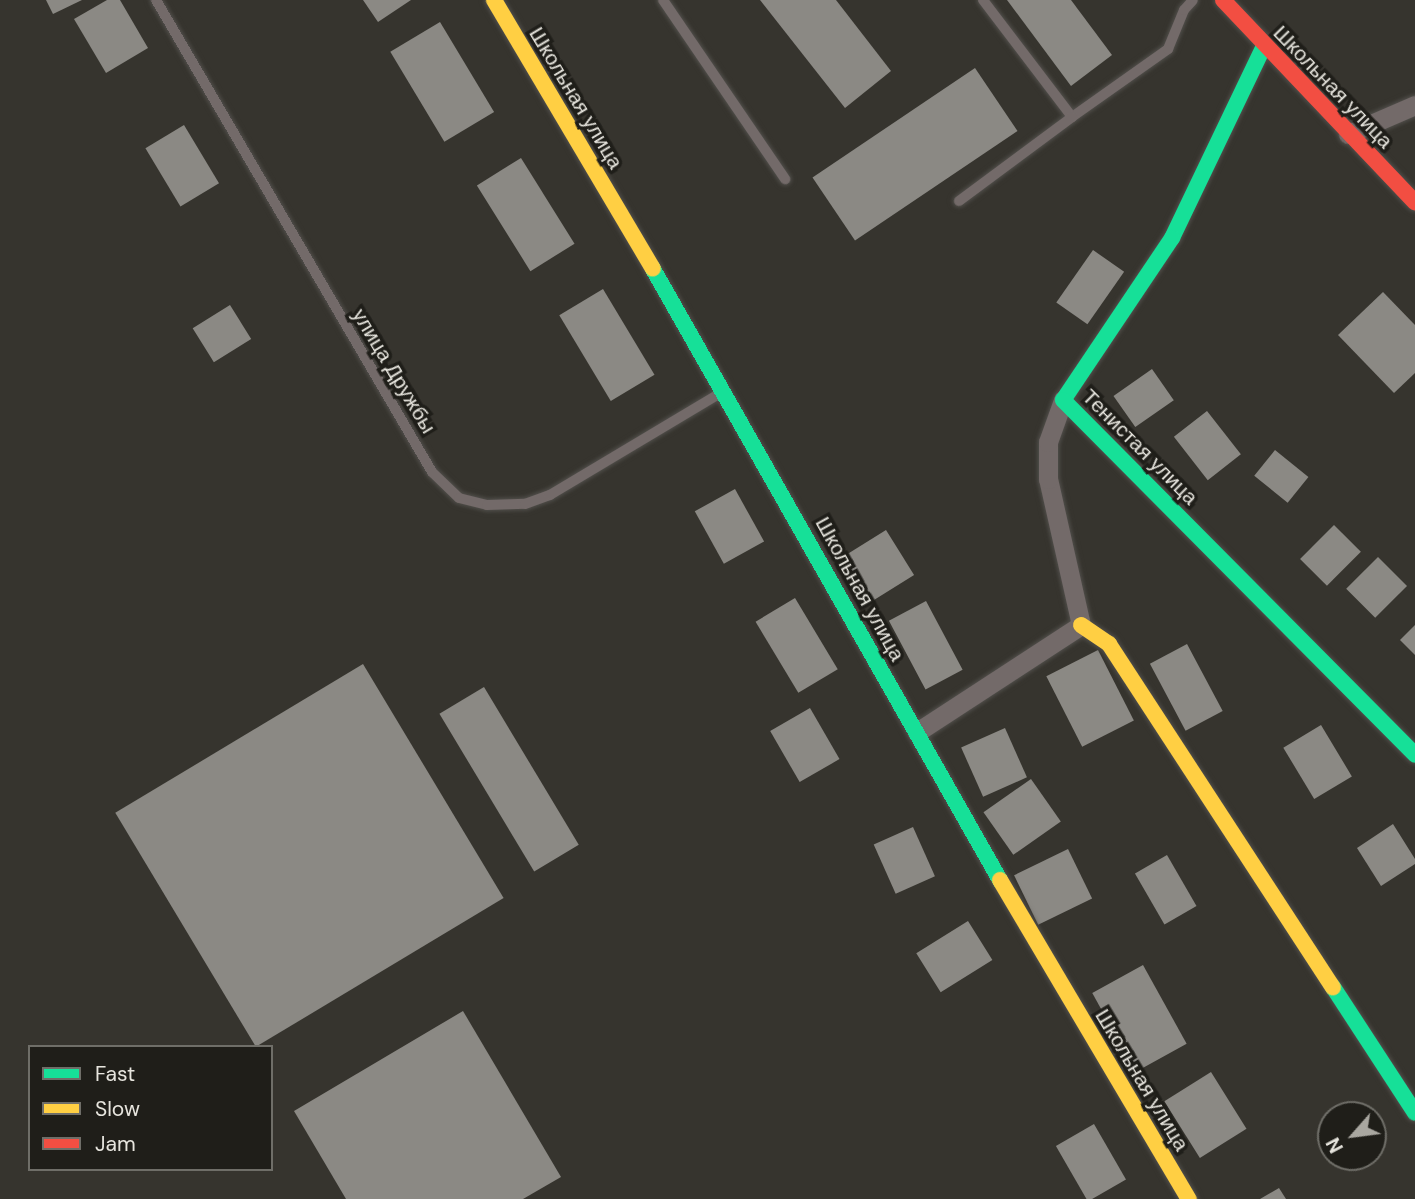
<!DOCTYPE html>
<html>
<head>
<meta charset="utf-8">
<style>
	body { margin:0 }
	#map { position:relative; width:1415px; height:1199px; overflow:hidden; background:#36342e; font-family:"DM Sans",sans-serif }
	div>[style] { position:absolute }
	.building>* { inset:0; background:#8b8984; transform-origin:0 0 }
	.roads { filter:drop-shadow(0 0 2px #514f4b) drop-shadow(0 0 2px #514f4b) }
	.lane>* { height:10px; margin:-5px; padding:0 5px; transform-origin:5px; border-radius:5px; background:#736a69 }
	.street>* { height:19px; margin:-9.5px; padding:0 9.5px; transform-origin:9.5px; border-radius:9.5px; background:#736a69 }
	.fast>* { height:16px; margin:-8px; padding:0 8px; transform-origin:8px; border-radius:8px; background:#16e098 }
	.slow>* { height:16px; margin:-8px; padding:0 8px; transform-origin:8px; border-radius:8px; background:#ffcf43 }
	.jam>* { height:16px; margin:-8px; padding:0 8px; transform-origin:8px; border-radius:8px; background:#f24e42 }
	span { translate:-50% -50%; white-space:nowrap; text-align:center; line-height:1.15; -webkit-text-stroke:7px #1f1e19; paint-order:stroke }
	.street-label { font-size:21px; color:#e7e5de }
	.legend { position:absolute; left:28px; top:1045px; width:245px; height:126px; box-sizing:border-box; background:#1f1e19; border:2px solid #6f6e68; margin:0; padding:9px 12px; list-style:none; font-size:21px; color:#e7e5de }
	.legend li { display:flex; align-items:center; gap:14px; height:35px }
	.legend b { width:35px; border:2px solid #6f6e68 }
	.north { position:absolute; left:1317px; top:1101px; width:70px; height:70px; box-sizing:border-box; background:#1f1e19; border:2px solid #6f6e68; border-radius:50%; rotate:242deg; font-size:19px; font-weight:700; line-height:28px; text-align:center; color:#e7e5de }
	.north::after { content:''; display:block; margin:auto; width:24px; height:32px; background:#a9a7a0; clip-path:polygon(50% 0,100% 100%,50% 72%,0 100%) }
</style>
</head>
<body>
<div id="map">
	<div class="building">
		<div style="clip-path:polygon(46px 0,82px 0,53px 14px)"></div>
		<div style="clip-path:polygon(107px 0,120px 0,148px 48px,106px 73px,74px 19px)"></div>
		<div style="clip-path:polygon(363px 0,411px 0,378px 22px)"></div>
		<div style="clip-path:polygon(760px 0,836px 0,891px 71px,845px 108px)"></div>
		<div style="clip-path:polygon(1007px 0,1071px 0,1112px 55px,1071px 86px)"></div>
		<div style="left:440px;top:22px;width:105px;height:58px;rotate:59deg"></div>
		<div style="left:975px;top:68px;width:76px;height:196px;rotate:56deg"></div>
		<div style="left:184px;top:125px;width:68px;height:45px;rotate:59deg"></div>
		<div style="left:521px;top:158px;width:101px;height:52px;rotate:58deg"></div>
		<div style="left:1093px;top:250px;width:38px;height:64px;rotate:35deg"></div>
		<div style="left:603px;top:289px;width:100px;height:51px;rotate:59deg"></div>
		<div style="clip-path:polygon(1383px 292px,1415px 325px,1415px 373px,1394px 393px,1338px 335px)"></div>
		<div style="left:230px;top:305px;width:40px;height:44px;rotate:58deg"></div>
		<div style="left:1152px;top:369px;width:38px;height:47px;rotate:55deg"></div>
		<div style="left:1207px;top:411px;width:55px;height:42px;rotate:52deg"></div>
		<div style="left:1275px;top:450px;width:43px;height:33px;rotate:39deg"></div>
		<div style="left:735px;top:489px;width:60px;height:46px;rotate:61deg"></div>
		<div style="left:1334px;top:525px;width:38px;height:48px;rotate:45deg"></div>
		<div style="left:886px;top:530px;width:53px;height:52px;rotate:58deg"></div>
		<div style="left:1378px;top:557px;width:41px;height:45px;rotate:45deg"></div>
		<div style="left:795px;top:598px;width:83px;height:46px;rotate:59deg"></div>
		<div style="left:926px;top:601px;width:78px;height:42px;rotate:62deg"></div>
		<div style="clip-path:polygon(1415px 625px,1415px 655px,1400px 640px)"></div>
		<div style="left:1187px;top:644px;width:76px;height:42px;rotate:62deg"></div>
		<div style="left:1098px;top:650px;width:79px;height:58px;rotate:63deg"></div>
		<div style="left:363px;top:664px;width:273px;height:289px;rotate:59deg"></div>
		<div style="left:484px;top:687px;width:184px;height:52px;rotate:59deg"></div>
		<div style="left:810px;top:708px;width:59px;height:46px;rotate:60deg"></div>
		<div style="left:1321px;top:725px;width:60px;height:44px;rotate:59deg"></div>
		<div style="left:1005px;top:728px;width:54px;height:48px;rotate:66deg"></div>
		<div style="left:1031px;top:779px;width:52px;height:58px;rotate:55deg"></div>
		<div style="clip-path:polygon(1393px 824px,1415px 859px,1415px 864px,1381px 886px,1357px 848px)"></div>
		<div style="left:913px;top:827px;width:54px;height:43px;rotate:66deg"></div>
		<div style="left:1068px;top:849px;width:55px;height:60px;rotate:64deg"></div>
		<div style="left:1167px;top:855px;width:59px;height:37px;rotate:60deg"></div>
		<div style="left:968px;top:921px;width:46px;height:61px;rotate:58deg"></div>
		<div style="left:1143px;top:965px;width:90px;height:58px;rotate:61deg"></div>
		<div style="clip-path:polygon(463px 1011px,561px 1177px,523px 1199px,346px 1199px,294px 1111px)"></div>
		<div style="left:1211px;top:1072px;width:67px;height:55px;rotate:58deg"></div>
		<div style="left:1094px;top:1124px;width:64px;height:44px;rotate:60deg"></div>
		<div style="clip-path:polygon(1279px 1188px,1286px 1199px,1260px 1199px)"></div>
	</div>
	<div class="roads">
		<div class="lane">
			<div style="left:156px;top:0;width:547px;rotate:59.68deg"></div>
			<div style="left:432px;top:472px;width:37px;rotate:44deg"></div>
			<div style="left:459px;top:498px;width:29px;rotate:14deg"></div>
			<div style="left:487px;top:505px;width:38px;rotate:-2deg"></div>
			<div style="left:525px;top:504px;width:27px;rotate:-20deg"></div>
			<div style="left:550px;top:495px;width:203px;rotate:-30.9deg"></div>
			<div style="left:663px;top:0;width:217px;rotate:55.7deg"></div>
			<div style="left:983px;top:0;width:147px;rotate:52.7deg"></div>
			<div style="left:1072px;top:117px;width:118px;rotate:-35.3deg"></div>
			<div style="left:1168px;top:49px;width:42px;rotate:-67.7deg"></div>
			<div style="left:1184px;top:10px;width:13px;rotate:-48deg"></div>
			<div style="left:959px;top:201px;width:141px;rotate:-36.6deg"></div>
		</div>
		<div class="street">
			<div style="left:1348px;top:134px;width:73px;rotate:-23.4deg"></div>
			<div style="left:917px;top:732px;width:196px;rotate:-33.1deg"></div>
			<div style="left:1081px;top:625px;width:150px;rotate:-102.7deg"></div>
			<div style="left:1048px;top:479px;width:37px;rotate:-90deg"></div>
			<div style="left:1048px;top:442px;width:45px;rotate:-70.3deg"></div>
		</div>
		<div class="fast">
			<div style="left:1264px;top:46px;width:213px;rotate:115.6deg"></div>
			<div style="left:1172px;top:238px;width:195px;rotate:123.9deg"></div>
			<div style="left:1063px;top:400px;width:500px;rotate:45.2deg"></div>
			<div style="left:653px;top:269px;width:703px;rotate:60.41deg"></div>
			<div style="left:1333px;top:987px;width:150px;rotate:56.9deg"></div>
		</div>
		<div class="slow">
			<div style="left:494px;top:0;width:312px;rotate:59.4deg"></div>
			<div style="left:1081px;top:625px;width:34px;rotate:34deg"></div>
			<div style="left:1109px;top:644px;width:410px;rotate:56.9deg"></div>
			<div style="left:1000px;top:880px;width:371px;rotate:59.4deg"></div>
		</div>
		<div class="jam">
			<div style="left:1223px;top:0;width:279px;rotate:46.5deg"></div>
		</div>
	</div>
	<div class="street-label">
		<span style="left:1333px;top:87px;rotate:46deg">Школьная улица</span>
		<span style="left:576px;top:98px;rotate:59deg">Школьная улица</span>
		<span style="left:394px;top:371px;rotate:59deg">улица Дружбы</span>
		<span style="left:1140px;top:447px;rotate:45deg">Тенистая улица</span>
		<span style="left:860px;top:589px;rotate:61deg">Школьная улица</span>
		<span style="left:1142px;top:1080px;rotate:59deg">Школьная улица</span>
	</div>
	<ul class="legend">
	<li><b style="height:9px;background:#16e098"></b>Fast</li>
	<li><b style="height:9px;background:#ffcf43"></b>Slow</li>
	<li><b style="height:9px;background:#f24e42"></b>Jam</li>
	</ul>
	<div class="north">N</div>
</div>
</body>
</html>
